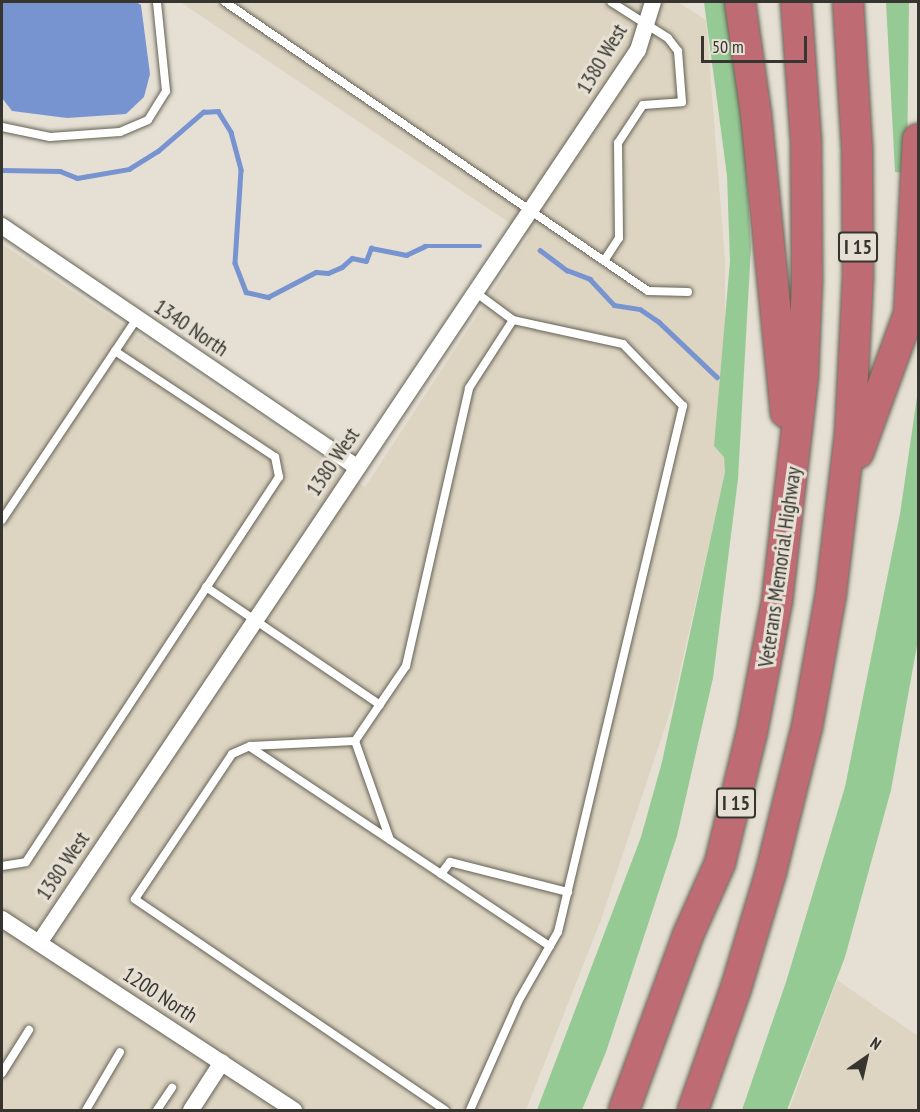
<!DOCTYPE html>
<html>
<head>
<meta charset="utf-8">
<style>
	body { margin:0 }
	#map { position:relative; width:920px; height:1112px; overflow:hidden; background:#e5e0d3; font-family:"PT Sans Narrow",sans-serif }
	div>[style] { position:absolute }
	.built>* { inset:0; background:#ddd5c2 }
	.green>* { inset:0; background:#96ca95 }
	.water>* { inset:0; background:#7794d1 }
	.stream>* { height:4.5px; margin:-2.25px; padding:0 2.25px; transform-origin:2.25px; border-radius:2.25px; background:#7794d1 }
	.roads { filter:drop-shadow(0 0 2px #656156) drop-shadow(0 0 2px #656156) }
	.lane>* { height:8px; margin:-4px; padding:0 4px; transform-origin:4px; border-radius:4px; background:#fff }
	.street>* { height:16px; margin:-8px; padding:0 8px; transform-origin:8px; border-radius:8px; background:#fff }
	.highway>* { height:30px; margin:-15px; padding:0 15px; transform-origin:15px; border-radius:15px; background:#be6b73 }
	span { translate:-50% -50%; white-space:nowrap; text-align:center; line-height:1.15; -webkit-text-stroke:6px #e5e0d3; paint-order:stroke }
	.shield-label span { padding:2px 4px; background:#e5e0d3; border:2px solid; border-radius:4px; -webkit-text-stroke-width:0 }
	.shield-label { font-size:20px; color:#373530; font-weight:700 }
	.street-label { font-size:21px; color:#373530 }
	.frame { position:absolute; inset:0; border:3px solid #373530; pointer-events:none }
	.north { position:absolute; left:836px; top:1028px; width:60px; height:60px; -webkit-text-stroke:4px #e5e0d3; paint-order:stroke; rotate:34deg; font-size:16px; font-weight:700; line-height:24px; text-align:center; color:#373530 }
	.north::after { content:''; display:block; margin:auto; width:21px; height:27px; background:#373530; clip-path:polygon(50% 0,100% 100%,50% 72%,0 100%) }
	.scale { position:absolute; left:701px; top:36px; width:106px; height:27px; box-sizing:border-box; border:3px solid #373530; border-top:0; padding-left:8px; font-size:18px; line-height:21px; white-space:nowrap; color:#373530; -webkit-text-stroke:4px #e5e0d3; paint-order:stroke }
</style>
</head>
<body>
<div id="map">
	<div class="built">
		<div style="clip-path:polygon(180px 2px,678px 2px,706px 20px,725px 260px,725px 474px,672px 706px,601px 920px,526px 1110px,2px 1110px,2px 244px,365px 487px,529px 236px)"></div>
		<div style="clip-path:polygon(837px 980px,918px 1036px,918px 1110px,789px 1110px)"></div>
	</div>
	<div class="green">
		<div style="clip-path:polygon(704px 2px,725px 2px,733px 40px,743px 113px,751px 247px,738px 479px,713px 678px,677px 836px,606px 1052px,582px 1110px,537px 1110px,641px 837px,662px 762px,725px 472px,724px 457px,714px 446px,730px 261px,727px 176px)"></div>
		<div style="clip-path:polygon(886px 2px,909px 2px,907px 173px,895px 172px)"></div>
		<div style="clip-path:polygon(918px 390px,918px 640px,891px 790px,845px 957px,787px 1110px,742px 1110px,786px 982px,845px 787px,900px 514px)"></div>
	</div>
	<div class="water">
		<div style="clip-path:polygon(2px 2px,136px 2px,141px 5px,150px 74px,144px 97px,126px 114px,67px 118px,12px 111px,2px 98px)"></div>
	</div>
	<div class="stream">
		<div style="left:2px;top:170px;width:58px;rotate:1deg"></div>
		<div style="left:60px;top:171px;width:18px;rotate:22deg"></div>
		<div style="left:77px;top:178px;width:53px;rotate:-9.8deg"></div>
		<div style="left:129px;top:169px;width:34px;rotate:-32deg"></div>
		<div style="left:158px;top:151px;width:60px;rotate:-40.9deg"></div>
		<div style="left:203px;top:112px;width:15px;rotate:-4deg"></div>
		<div style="left:218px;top:111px;width:25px;rotate:58deg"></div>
		<div style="left:231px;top:132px;width:39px;rotate:75deg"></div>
		<div style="left:241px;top:170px;width:93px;rotate:93.7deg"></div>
		<div style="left:235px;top:263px;width:31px;rotate:69deg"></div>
		<div style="left:246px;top:292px;width:23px;rotate:13deg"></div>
		<div style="left:268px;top:297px;width:54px;rotate:-27.5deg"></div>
		<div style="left:316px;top:272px;width:12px;rotate:5deg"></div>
		<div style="left:328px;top:273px;width:15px;rotate:-23deg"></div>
		<div style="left:342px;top:267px;width:13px;rotate:-42deg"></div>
		<div style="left:352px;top:258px;width:14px;rotate:12deg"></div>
		<div style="left:366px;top:261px;width:14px;rotate:-69deg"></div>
		<div style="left:371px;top:248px;width:36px;rotate:11deg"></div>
		<div style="left:406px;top:255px;width:21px;rotate:-25deg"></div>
		<div style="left:425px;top:246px;width:55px"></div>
		<div style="left:540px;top:250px;width:34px;rotate:37deg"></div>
		<div style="left:567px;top:270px;width:25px;rotate:21deg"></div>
		<div style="left:590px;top:279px;width:35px;rotate:47deg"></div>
		<div style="left:614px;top:305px;width:26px;rotate:9deg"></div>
		<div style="left:640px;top:309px;width:23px;rotate:34deg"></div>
		<div style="left:659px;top:322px;width:80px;rotate:43.5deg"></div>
	</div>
	<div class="roads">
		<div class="lane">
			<div style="left:225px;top:2px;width:512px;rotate:34.34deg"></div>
			<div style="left:648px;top:291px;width:40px;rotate:1.4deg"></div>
			<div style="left:2px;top:127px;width:49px;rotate:11.8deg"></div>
			<div style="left:50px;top:137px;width:70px;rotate:-4.1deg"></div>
			<div style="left:120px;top:132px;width:30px;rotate:-23deg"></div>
			<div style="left:148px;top:120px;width:34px;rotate:-58deg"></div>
			<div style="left:166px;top:91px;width:89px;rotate:-95.8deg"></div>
			<div style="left:604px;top:261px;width:27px;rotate:-57deg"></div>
			<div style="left:619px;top:238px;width:95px;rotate:-90.6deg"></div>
			<div style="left:618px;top:143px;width:45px;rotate:-56.7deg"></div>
			<div style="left:643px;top:105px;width:39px;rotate:-4deg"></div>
			<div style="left:682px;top:102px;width:51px;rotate:-94.5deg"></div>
			<div style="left:678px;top:51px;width:16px;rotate:-128deg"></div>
			<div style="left:668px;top:38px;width:67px;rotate:-147.7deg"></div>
			<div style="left:2px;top:520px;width:243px;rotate:-56.2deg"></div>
			<div style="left:206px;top:587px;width:210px;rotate:34.1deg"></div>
			<div style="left:355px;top:741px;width:105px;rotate:70.5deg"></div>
			<div style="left:250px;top:747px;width:360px;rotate:33.6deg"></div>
			<div style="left:2px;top:866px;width:24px;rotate:-9deg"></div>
			<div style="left:26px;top:862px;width:461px;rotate:-56.7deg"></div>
			<div style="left:279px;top:477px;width:20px;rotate:-101deg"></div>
			<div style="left:275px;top:457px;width:192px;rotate:-146.5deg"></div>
			<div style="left:441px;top:874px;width:15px;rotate:-53deg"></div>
			<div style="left:450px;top:862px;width:122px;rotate:14.3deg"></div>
			<div style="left:2px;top:1073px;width:51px;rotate:-57.9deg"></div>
			<div style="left:86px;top:1110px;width:67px;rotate:-59.6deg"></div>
			<div style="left:157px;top:1110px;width:27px;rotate:-56deg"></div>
			<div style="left:445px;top:1110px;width:375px;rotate:-145.8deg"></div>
			<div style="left:135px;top:899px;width:174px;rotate:-56.2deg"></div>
			<div style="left:232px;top:754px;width:20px;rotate:-24deg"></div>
			<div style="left:250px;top:746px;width:105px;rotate:-2.7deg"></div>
			<div style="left:355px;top:741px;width:91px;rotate:-55.8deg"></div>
			<div style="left:406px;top:666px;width:285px;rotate:-77.2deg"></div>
			<div style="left:469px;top:388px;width:81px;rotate:-57.1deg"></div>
			<div style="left:470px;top:1110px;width:120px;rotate:-66deg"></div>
			<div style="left:519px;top:1000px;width:78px;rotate:-60.2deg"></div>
			<div style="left:558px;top:932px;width:541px;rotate:-76.63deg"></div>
			<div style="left:683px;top:406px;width:86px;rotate:-134.1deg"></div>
			<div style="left:623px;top:344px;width:113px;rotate:-167.7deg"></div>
			<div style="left:513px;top:320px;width:47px;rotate:-143.6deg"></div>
		</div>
		<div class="street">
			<div style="left:2px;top:226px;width:428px;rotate:34.2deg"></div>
			<div style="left:2px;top:919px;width:349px;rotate:33.2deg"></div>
			<div style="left:39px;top:943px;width:1075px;rotate:-56.15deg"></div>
			<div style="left:638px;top:50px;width:50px;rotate:-72.6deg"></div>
			<div style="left:191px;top:1110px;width:57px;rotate:-57.1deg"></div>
		</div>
		<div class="highway">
			<div style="left:740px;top:2px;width:113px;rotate:81.9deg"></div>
			<div style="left:756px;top:114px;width:300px;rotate:84.3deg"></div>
			<div style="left:858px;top:453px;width:148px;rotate:-69.9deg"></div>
			<div style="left:909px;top:314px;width:175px;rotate:-87.1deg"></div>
			<div style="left:624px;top:1110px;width:186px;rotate:-69.9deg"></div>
			<div style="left:688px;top:935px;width:79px;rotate:-66deg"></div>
			<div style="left:720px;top:863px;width:135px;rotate:-76.3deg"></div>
			<div style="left:752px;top:732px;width:133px;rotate:-79.2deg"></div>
			<div style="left:777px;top:601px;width:227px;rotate:-83.4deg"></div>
			<div style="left:803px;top:375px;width:94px;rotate:-87.6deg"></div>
			<div style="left:807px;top:281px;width:140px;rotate:-90.4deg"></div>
			<div style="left:806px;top:141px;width:139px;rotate:-94.1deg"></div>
			<div style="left:693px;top:1110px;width:129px;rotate:-70.6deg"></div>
			<div style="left:736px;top:988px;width:121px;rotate:-73.2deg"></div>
			<div style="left:771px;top:872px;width:149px;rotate:-76.1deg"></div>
			<div style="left:807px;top:727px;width:136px;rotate:-79.8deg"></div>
			<div style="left:831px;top:593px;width:160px;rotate:-83.2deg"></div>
			<div style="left:850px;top:434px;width:157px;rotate:-87.1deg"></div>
			<div style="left:858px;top:277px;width:129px;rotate:-90.4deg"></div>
			<div style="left:857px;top:148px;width:146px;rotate:-93.5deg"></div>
		</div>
	</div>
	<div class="shield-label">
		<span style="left:858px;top:247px">I 15</span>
		<span style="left:736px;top:803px">I 15</span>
	</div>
	<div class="street-label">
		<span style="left:602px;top:59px;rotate:-59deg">1380 West</span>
		<span style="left:191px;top:328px;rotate:34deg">1340 North</span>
		<span style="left:333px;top:462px;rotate:-56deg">1380 West</span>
		<span style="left:780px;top:567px;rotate:-82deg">Veterans Memorial Highway</span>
		<span style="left:63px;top:866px;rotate:-56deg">1380 West</span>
		<span style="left:160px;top:995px;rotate:33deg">1200 North</span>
	</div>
	<div class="frame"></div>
	<div class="north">N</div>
	<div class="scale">50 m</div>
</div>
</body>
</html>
